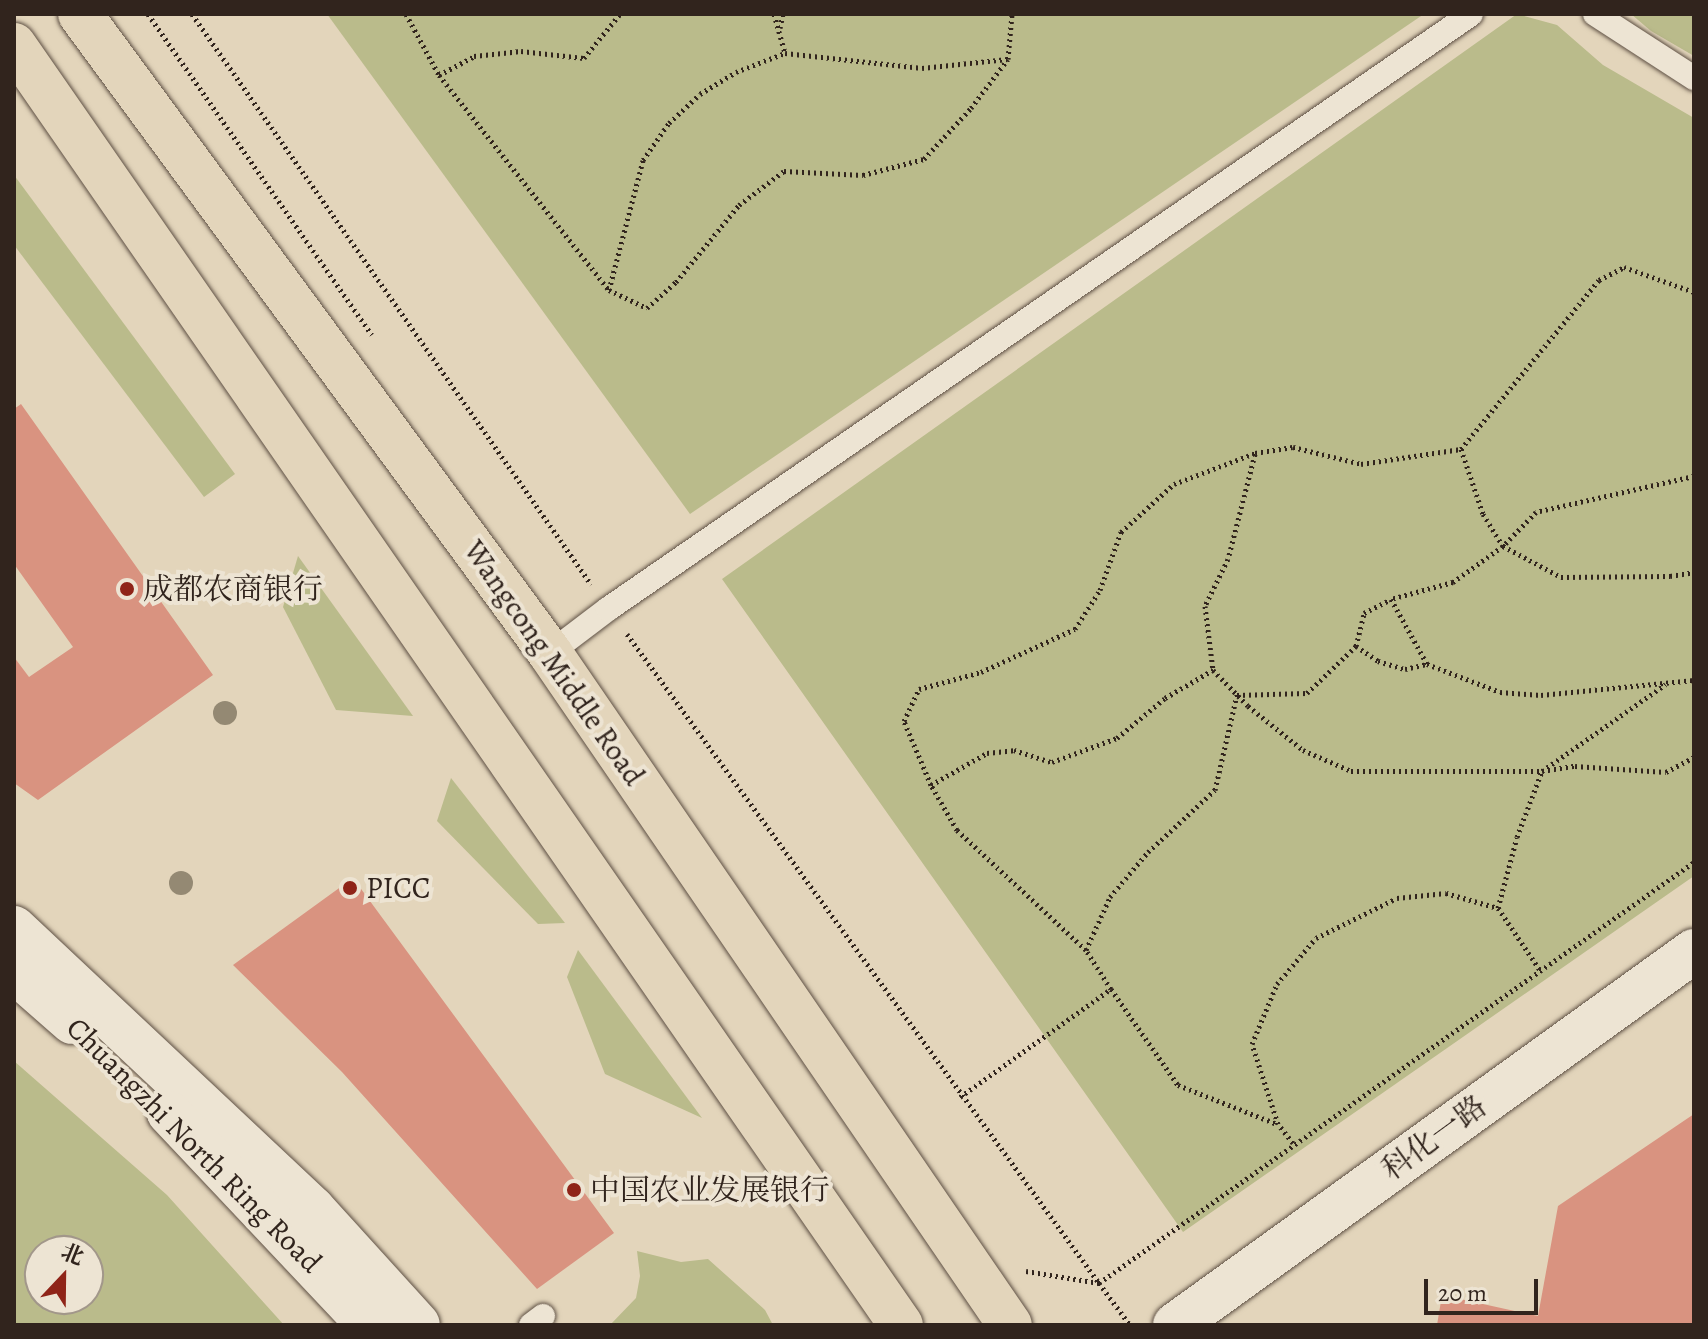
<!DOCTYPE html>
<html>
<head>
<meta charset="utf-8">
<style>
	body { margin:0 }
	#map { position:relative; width:1708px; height:1339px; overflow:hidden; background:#e3d5bb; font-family:Alegreya,"Noto Serif SC",serif }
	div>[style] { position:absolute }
	.green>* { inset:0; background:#babb8b }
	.building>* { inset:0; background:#d99380 }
	.path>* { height:5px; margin-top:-2.5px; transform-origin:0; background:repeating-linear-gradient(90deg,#31241d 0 2px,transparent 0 6px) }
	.roads { filter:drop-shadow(0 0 2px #5e5044) drop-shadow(0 0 2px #5e5044) }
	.lane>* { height:24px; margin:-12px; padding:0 12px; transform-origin:12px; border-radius:12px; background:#ede4d3 }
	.secondary>* { height:44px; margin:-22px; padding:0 22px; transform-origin:22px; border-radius:22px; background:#ede4d3 }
	.primary>* { height:44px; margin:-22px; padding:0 22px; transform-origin:22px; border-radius:22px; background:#e3d5bb }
	.trees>* { width:24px; height:24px; margin:-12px; border-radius:50%; background:#948973 }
	.dots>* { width:22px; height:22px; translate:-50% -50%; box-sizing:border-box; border:4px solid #ede4d3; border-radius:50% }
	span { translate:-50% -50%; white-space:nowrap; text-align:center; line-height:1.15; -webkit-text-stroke:8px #ede4d3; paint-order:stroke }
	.poi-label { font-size:30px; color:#31241d }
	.left { translate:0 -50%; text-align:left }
	.street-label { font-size:30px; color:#31241d }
	.frame { position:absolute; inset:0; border:16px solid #31241d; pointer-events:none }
	.north { position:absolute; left:24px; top:1235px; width:80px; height:80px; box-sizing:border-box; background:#ede4d3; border:2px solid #a2978a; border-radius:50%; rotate:22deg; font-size:22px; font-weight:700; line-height:32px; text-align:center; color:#31241d }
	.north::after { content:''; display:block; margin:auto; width:28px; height:36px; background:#8f2418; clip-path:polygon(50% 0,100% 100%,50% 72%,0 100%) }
	.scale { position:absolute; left:1424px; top:1279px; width:114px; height:36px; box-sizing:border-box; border:4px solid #31241d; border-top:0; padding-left:10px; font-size:24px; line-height:28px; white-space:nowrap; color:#31241d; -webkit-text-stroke:6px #ede4d3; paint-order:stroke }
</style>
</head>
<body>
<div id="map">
	<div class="green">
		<div style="clip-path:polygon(327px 14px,1424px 14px,690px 514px)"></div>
		<div style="clip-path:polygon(1517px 14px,1557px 25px,1603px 65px,1694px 118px,1694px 876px,1183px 1232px,722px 579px)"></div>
		<div style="clip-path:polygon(1631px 14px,1694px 14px,1694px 56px,1651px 31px)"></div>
		<div style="clip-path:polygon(14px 175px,235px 474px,204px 497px,14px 245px)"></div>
		<div style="clip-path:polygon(298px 556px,413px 716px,336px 710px,283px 607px)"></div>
		<div style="clip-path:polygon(451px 778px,565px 923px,538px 924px,437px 821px)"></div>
		<div style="clip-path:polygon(578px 950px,702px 1118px,605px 1074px,567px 977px)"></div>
		<div style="clip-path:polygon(evenodd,14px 1061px,167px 1195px,284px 1325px,14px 1325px,14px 1061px,40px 1251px,88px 1251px,88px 1299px,40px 1299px,40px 1251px)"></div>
		<div style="clip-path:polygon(637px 1251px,681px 1262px,708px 1259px,765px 1310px,773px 1325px,610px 1325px,636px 1298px,640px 1276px)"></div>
	</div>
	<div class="building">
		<div style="clip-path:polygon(21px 404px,213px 675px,38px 800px,14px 783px,14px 657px,29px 677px,73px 647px,14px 564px,14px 409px)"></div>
		<div style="clip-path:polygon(353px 878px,614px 1233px,537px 1289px,342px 1072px,233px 965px)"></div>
		<div style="clip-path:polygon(1694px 1114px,1694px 1325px,1437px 1325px,1442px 1295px,1538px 1316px,1558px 1206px)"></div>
	</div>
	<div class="path">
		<div style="left:148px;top:14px;width:391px;rotate:55.1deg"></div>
		<div style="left:192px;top:14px;width:696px;rotate:55.01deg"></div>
		<div style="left:406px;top:14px;width:69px;rotate:61.6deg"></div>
		<div style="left:439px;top:75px;width:274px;rotate:51.7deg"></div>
		<div style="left:609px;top:290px;width:42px;rotate:25.3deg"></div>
		<div style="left:647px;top:308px;width:39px;rotate:-42deg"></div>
		<div style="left:676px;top:282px;width:99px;rotate:-50.7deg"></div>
		<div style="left:739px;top:205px;width:56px;rotate:-37.1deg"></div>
		<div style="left:784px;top:171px;width:79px;rotate:2.9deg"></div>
		<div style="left:863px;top:175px;width:63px;rotate:-14.7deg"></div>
		<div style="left:924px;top:159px;width:69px;rotate:-47.3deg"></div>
		<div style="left:971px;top:108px;width:61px;rotate:-52.9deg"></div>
		<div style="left:1008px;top:59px;width:45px;rotate:-84.9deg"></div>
		<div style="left:774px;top:14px;width:41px;rotate:74.2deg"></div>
		<div style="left:785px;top:53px;width:138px;rotate:6.2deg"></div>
		<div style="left:922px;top:68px;width:86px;rotate:-6deg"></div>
		<div style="left:780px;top:28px;width:14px;rotate:-78deg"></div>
		<div style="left:439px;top:75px;width:40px;rotate:-28deg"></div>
		<div style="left:474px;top:56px;width:47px;rotate:-6.1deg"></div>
		<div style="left:521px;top:51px;width:63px;rotate:6.3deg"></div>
		<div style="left:584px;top:58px;width:57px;rotate:-50.7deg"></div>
		<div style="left:609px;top:290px;width:134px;rotate:-75.3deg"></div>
		<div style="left:643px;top:160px;width:45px;rotate:-54.9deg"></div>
		<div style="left:669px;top:123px;width:42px;rotate:-43.1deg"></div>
		<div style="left:700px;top:94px;width:42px;rotate:-31.4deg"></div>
		<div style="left:736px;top:72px;width:53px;rotate:-21.2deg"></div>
		<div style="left:1461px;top:449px;width:69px;rotate:71.3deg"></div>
		<div style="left:1483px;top:514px;width:38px;rotate:58deg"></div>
		<div style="left:1503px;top:546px;width:66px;rotate:28.1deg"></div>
		<div style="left:1561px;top:577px;width:109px;rotate:-0.5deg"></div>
		<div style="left:1670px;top:576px;width:24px;rotate:-9deg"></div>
		<div style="left:1255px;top:454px;width:108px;rotate:104.4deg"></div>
		<div style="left:1228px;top:559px;width:52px;rotate:116.1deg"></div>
		<div style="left:1205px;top:606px;width:64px;rotate:82.9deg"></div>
		<div style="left:1213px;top:670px;width:50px;rotate:45.8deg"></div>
		<div style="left:1248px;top:706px;width:70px;rotate:38.7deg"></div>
		<div style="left:1303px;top:750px;width:52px;rotate:23.6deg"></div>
		<div style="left:1351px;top:771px;width:191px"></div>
		<div style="left:1542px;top:771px;width:33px;rotate:-9deg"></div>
		<div style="left:1575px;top:766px;width:91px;rotate:3.8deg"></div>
		<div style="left:1666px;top:772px;width:32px;rotate:-28deg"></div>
		<div style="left:1694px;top:476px;width:162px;rotate:167.2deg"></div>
		<div style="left:1536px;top:512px;width:47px;rotate:134.1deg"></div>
		<div style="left:1503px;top:546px;width:62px;rotate:144.2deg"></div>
		<div style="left:1453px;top:582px;width:64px;rotate:164.7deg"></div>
		<div style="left:1391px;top:599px;width:74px;rotate:61deg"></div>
		<div style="left:1427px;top:664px;width:78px;rotate:21deg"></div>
		<div style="left:1500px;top:692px;width:41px;rotate:4.2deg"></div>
		<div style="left:1541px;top:695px;width:154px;rotate:-5.6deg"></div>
		<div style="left:627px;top:634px;width:802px;rotate:53.97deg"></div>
		<div style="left:1099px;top:1283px;width:729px;rotate:-35.28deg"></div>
		<div style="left:1356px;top:646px;width:27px;rotate:34deg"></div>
		<div style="left:1378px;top:661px;width:28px;rotate:17deg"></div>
		<div style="left:1405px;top:669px;width:23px;rotate:-13deg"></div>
		<div style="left:931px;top:785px;width:64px;rotate:-29.7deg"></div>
		<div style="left:987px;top:753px;width:27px;rotate:-6deg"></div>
		<div style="left:1014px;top:750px;width:40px;rotate:18deg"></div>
		<div style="left:1052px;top:762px;width:69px;rotate:-20.3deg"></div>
		<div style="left:1117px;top:738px;width:62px;rotate:-39.8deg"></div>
		<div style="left:1165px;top:698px;width:56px;rotate:-30.3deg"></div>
		<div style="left:1498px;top:908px;width:73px;rotate:-75deg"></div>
		<div style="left:1517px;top:837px;width:71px;rotate:-69.3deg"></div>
		<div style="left:1542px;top:771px;width:151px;rotate:-35.1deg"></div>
		<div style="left:1086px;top:950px;width:58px;rotate:-65.6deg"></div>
		<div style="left:1110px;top:897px;width:59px;rotate:-49.8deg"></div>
		<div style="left:1148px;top:852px;width:91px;rotate:-42.8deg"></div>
		<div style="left:1215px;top:790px;width:98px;rotate:-77deg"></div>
		<div style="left:1237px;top:695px;width:70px;rotate:-1.6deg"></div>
		<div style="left:1307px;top:693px;width:68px;rotate:-43.8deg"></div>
		<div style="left:1356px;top:646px;width:34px;rotate:-76deg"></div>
		<div style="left:1364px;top:613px;width:30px;rotate:-27deg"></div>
		<div style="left:1111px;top:989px;width:117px;rotate:55.1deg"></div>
		<div style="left:1178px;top:1085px;width:106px;rotate:21.5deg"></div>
		<div style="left:960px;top:1097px;width:186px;rotate:-35.6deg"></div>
		<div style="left:1111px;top:989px;width:46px;rotate:-122.7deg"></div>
		<div style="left:1086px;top:950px;width:176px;rotate:-137.1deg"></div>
		<div style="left:957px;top:830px;width:52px;rotate:-120deg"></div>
		<div style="left:931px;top:785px;width:69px;rotate:-112.9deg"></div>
		<div style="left:904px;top:721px;width:35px;rotate:-65deg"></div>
		<div style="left:919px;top:689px;width:64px;rotate:-15.3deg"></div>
		<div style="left:981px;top:672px;width:103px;rotate:-24.6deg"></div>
		<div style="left:1075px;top:629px;width:46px;rotate:-57.3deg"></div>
		<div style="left:1100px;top:590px;width:62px;rotate:-70.1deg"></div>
		<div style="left:1121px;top:532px;width:72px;rotate:-42.2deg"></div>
		<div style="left:1174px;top:484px;width:87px;rotate:-20.9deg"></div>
		<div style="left:1255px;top:453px;width:38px;rotate:-9deg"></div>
		<div style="left:1293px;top:447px;width:70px;rotate:14deg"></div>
		<div style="left:1361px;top:464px;width:101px;rotate:-8.5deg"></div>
		<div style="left:1461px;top:449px;width:218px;rotate:-50.8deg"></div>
		<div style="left:1599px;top:280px;width:28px;rotate:-27deg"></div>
		<div style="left:1624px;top:267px;width:74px;rotate:19.7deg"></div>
		<div style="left:1293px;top:1143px;width:24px;rotate:-128deg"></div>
		<div style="left:1278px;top:1124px;width:84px;rotate:-108deg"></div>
		<div style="left:1252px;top:1044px;width:65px;rotate:-67.4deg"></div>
		<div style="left:1277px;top:984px;width:60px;rotate:-49.7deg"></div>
		<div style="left:1316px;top:938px;width:90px;rotate:-26.3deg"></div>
		<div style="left:1397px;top:898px;width:49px;rotate:-5.8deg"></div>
		<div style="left:1446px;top:893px;width:54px;rotate:16.1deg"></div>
		<div style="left:1498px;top:908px;width:75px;rotate:55.9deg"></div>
		<div style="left:1026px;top:1271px;width:74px;rotate:9.3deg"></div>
		<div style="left:1099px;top:1283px;width:52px;rotate:53.6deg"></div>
	</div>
	<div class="roads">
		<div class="lane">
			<div style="left:1595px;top:14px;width:118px;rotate:32.9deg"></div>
			<div style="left:550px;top:653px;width:73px;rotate:-37.2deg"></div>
			<div style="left:608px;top:609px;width:1048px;rotate:-34.58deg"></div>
			<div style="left:531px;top:1325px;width:15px;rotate:-37deg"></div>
		</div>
		<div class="secondary">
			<div style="left:14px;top:928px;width:410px;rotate:43.2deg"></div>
			<div style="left:313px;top:1209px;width:156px;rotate:47.8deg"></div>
			<div style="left:14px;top:971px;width:77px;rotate:41.3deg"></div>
			<div style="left:169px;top:1113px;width:291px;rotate:46.7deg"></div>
			<div style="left:1175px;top:1325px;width:640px;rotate:-35.78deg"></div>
		</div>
		<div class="primary">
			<div style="left:80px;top:14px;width:793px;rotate:53.66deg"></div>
			<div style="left:550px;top:653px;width:814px;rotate:55.61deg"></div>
			<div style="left:14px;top:45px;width:1557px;rotate:55.28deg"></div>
		</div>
	</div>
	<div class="trees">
		<div style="left:225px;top:713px"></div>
		<div style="left:181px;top:883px"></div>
	</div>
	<div class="dots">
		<div style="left:127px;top:589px;background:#8f2418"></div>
		<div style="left:350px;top:888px;background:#8f2418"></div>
		<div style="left:574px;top:1190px;background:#8f2418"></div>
	</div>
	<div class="poi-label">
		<span class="left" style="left:143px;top:589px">成都农商银行</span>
		<span class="left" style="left:366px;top:888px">PICC</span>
		<span class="left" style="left:590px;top:1190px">中国农业发展银行</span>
	</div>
	<div class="street-label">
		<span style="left:554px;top:663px;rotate:55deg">Wangcong Middle Road</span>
		<span style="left:1434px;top:1138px;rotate:-36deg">科化一路</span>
		<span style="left:194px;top:1145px;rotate:45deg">Chuangzhi North Ring Road</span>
	</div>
	<div class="frame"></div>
	<div class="north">北</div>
	<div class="scale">20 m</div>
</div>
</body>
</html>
